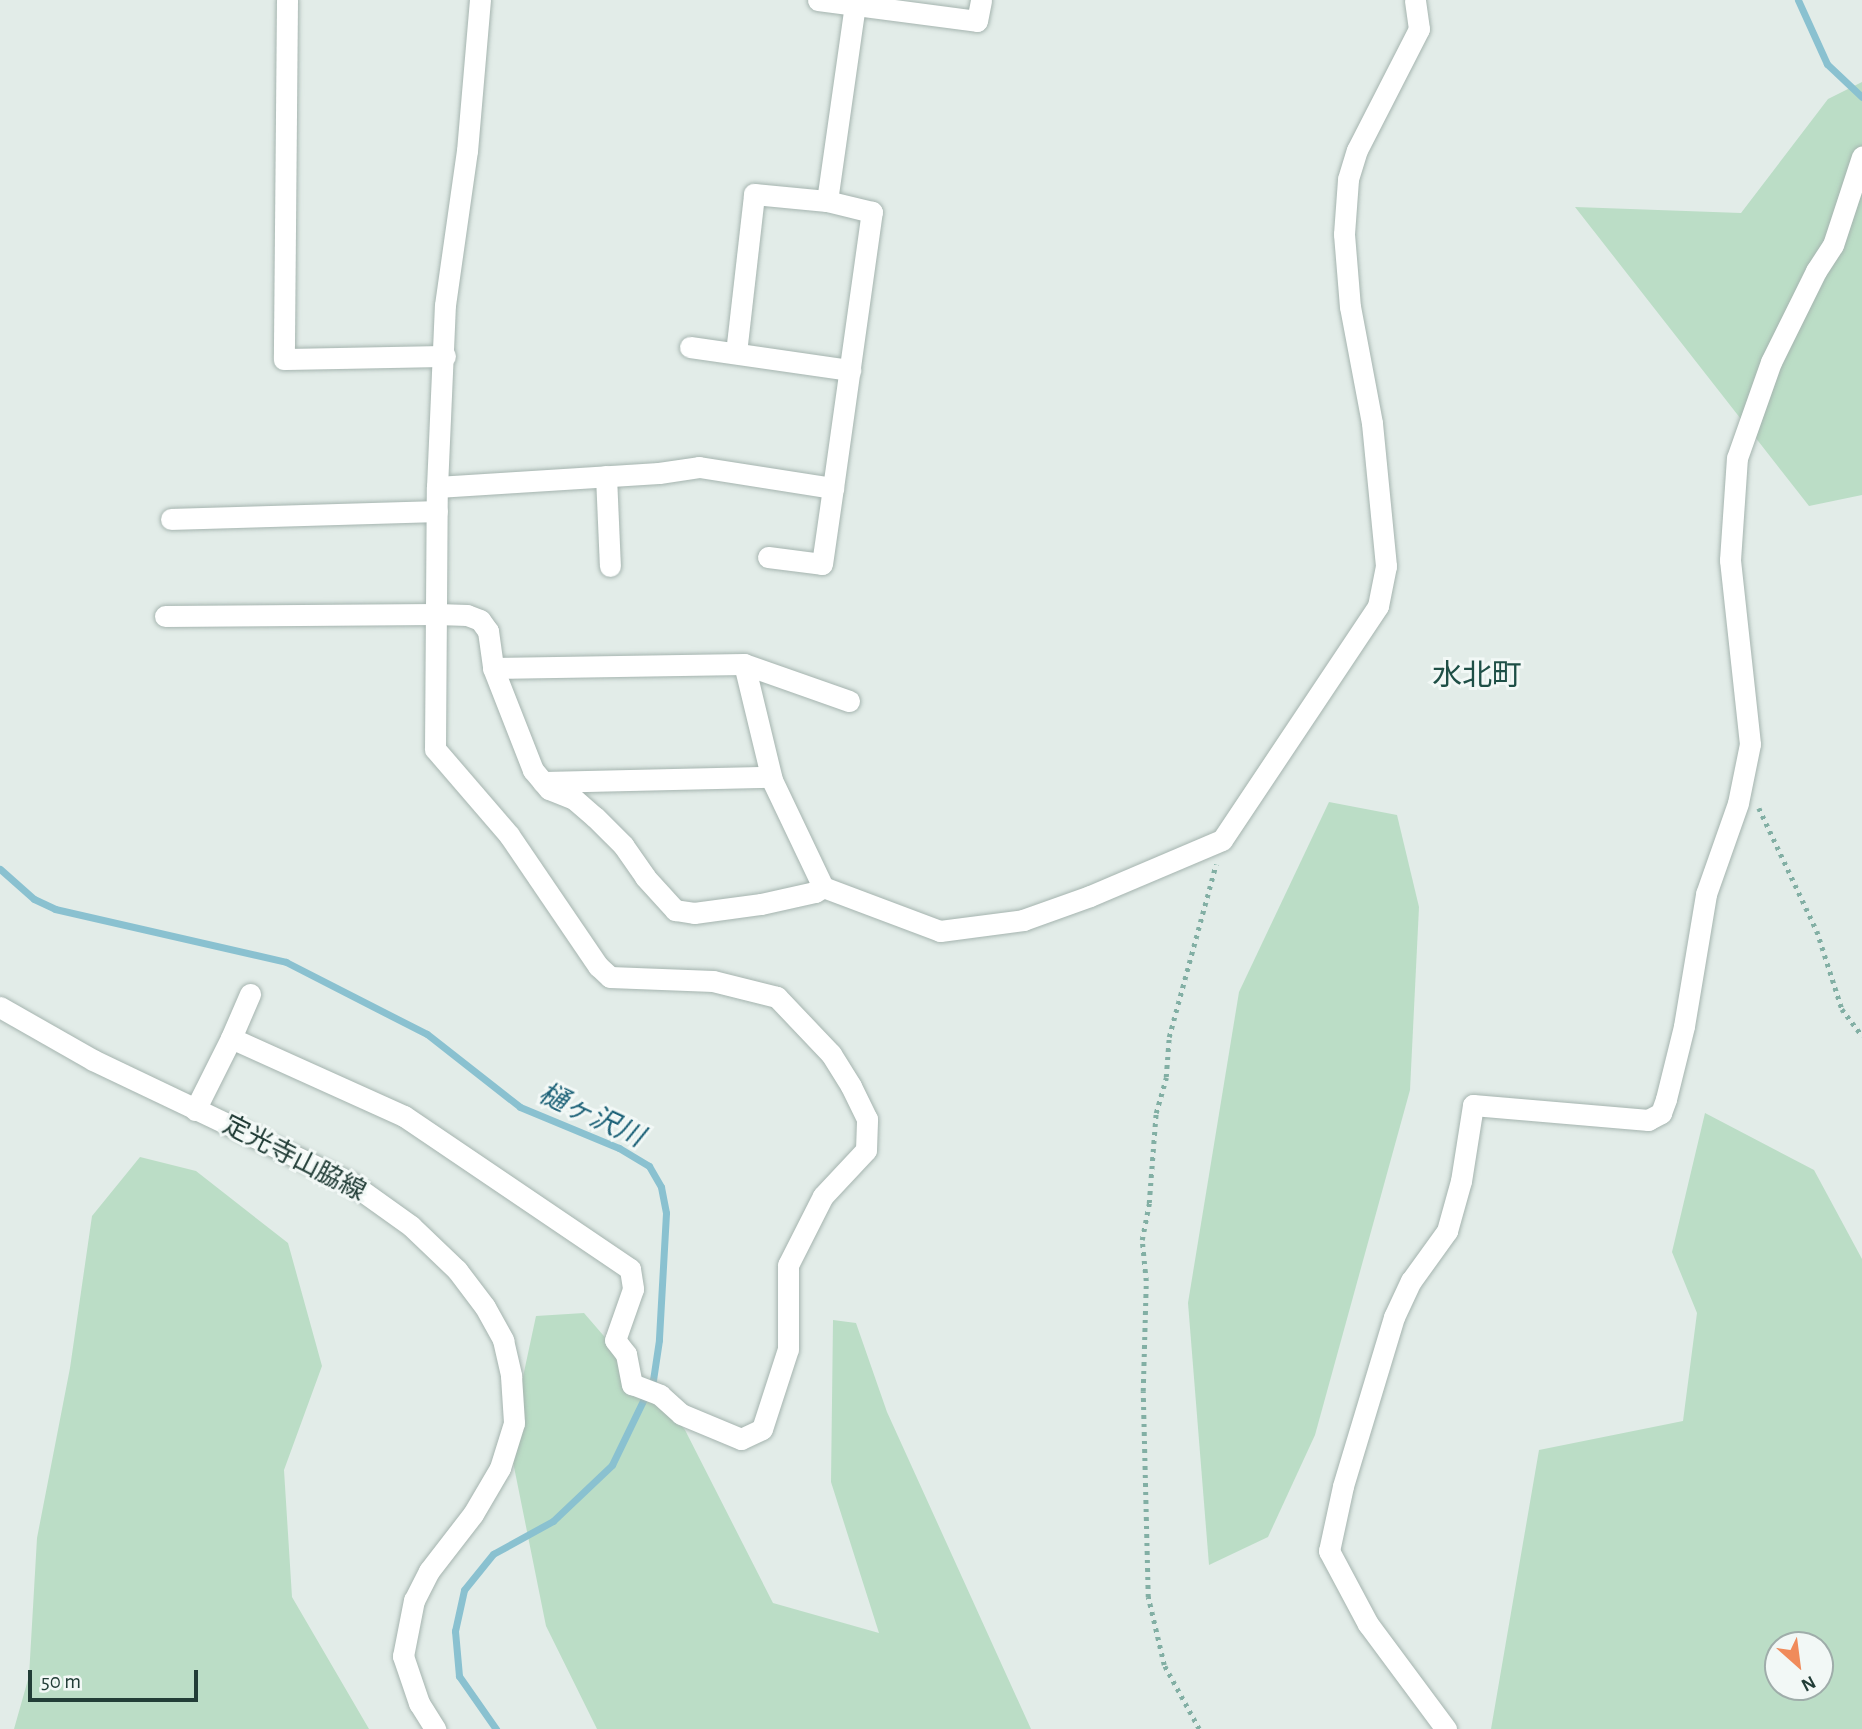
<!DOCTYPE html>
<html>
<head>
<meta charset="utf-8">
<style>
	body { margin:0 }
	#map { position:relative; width:1862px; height:1729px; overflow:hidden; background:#e2ece8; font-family:"Alegreya Sans","Noto Sans JP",sans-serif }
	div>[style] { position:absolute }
	.green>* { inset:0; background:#bbddc6 }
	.stream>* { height:7px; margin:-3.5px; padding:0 3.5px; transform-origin:3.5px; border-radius:3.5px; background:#8ac1d0 }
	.path>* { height:4.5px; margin-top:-2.25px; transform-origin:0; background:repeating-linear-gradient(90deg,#82afa4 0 3.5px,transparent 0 8.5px) }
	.roads { filter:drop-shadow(0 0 2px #a5b4af) drop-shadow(0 0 2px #a5b4af) }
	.minor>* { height:21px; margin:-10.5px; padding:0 10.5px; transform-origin:10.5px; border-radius:10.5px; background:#fff }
	.secondary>* { height:21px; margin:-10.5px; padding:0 10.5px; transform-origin:10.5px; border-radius:10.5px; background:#fff }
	span { translate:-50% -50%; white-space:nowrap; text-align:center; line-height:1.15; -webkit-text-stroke:6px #f2f8f6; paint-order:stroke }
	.street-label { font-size:26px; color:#223d37 }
	.water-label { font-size:28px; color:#1d6278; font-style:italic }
	.quarter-label { font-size:30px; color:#1e4f46 }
	.north { position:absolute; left:1764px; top:1631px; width:70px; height:70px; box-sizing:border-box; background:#f2f8f6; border:2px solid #9fadaa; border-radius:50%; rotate:152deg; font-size:19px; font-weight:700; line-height:28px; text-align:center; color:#223d37 }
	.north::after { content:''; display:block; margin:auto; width:24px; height:32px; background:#f08b5b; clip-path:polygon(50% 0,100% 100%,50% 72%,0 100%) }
	.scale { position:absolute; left:28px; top:1670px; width:170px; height:32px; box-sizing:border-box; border:4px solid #223d37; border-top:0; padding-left:9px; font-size:21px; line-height:24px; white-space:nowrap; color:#223d37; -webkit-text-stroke:5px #f2f8f6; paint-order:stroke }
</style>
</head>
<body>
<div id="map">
	<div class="green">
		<div style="clip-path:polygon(1862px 82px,1862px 495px,1809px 506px,1575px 207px,1741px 213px,1828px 99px)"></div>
		<div style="clip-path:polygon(1329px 802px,1397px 815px,1419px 907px,1410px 1090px,1315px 1435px,1268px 1537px,1209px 1565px,1188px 1303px,1239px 992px)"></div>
		<div style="clip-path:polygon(evenodd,1705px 1113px,1814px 1170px,1862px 1259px,1862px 1729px,1491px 1729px,1539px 1450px,1683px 1421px,1697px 1313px,1672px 1252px,1705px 1113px,1778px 1645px,1820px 1645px,1820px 1687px,1778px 1687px,1778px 1645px)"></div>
		<div style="clip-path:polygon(140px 1157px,196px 1171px,288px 1243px,322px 1366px,284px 1470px,292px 1597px,369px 1729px,14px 1729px,29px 1676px,37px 1538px,70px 1368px,92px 1216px)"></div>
		<div style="clip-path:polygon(584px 1313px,685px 1430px,773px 1603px,879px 1633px,831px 1482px,833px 1320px,856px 1323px,887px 1412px,1031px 1729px,597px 1729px,546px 1626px,509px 1442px,536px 1316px)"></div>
	</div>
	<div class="stream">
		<div style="left:1798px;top:0;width:70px;rotate:65.6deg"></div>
		<div style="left:1827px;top:64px;width:48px;rotate:43.3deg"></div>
		<div style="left:0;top:869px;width:45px;rotate:41.4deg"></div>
		<div style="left:34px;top:899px;width:23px;rotate:25deg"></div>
		<div style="left:55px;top:909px;width:237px;rotate:12.9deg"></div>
		<div style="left:286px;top:962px;width:158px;rotate:27.1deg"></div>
		<div style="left:427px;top:1034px;width:118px;rotate:38.1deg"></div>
		<div style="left:520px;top:1107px;width:107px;rotate:22.5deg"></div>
		<div style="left:619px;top:1148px;width:35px;rotate:31deg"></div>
		<div style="left:649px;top:1166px;width:24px;rotate:60deg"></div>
		<div style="left:661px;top:1187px;width:26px;rotate:79deg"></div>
		<div style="left:666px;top:1213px;width:127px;rotate:93.2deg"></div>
		<div style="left:659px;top:1340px;width:40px;rotate:98.5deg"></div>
		<div style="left:653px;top:1380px;width:94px;rotate:115.8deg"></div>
		<div style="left:612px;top:1465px;width:81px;rotate:136.5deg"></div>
		<div style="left:553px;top:1521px;width:68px;rotate:151.2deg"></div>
		<div style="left:493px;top:1554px;width:46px;rotate:128.9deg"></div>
		<div style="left:464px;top:1590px;width:42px;rotate:102.4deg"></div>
		<div style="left:455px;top:1631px;width:45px;rotate:84.9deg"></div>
		<div style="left:459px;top:1676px;width:65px;rotate:55.1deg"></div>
	</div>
	<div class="path">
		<div style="left:1759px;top:808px;width:136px;rotate:64.8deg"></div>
		<div style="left:1817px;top:931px;width:82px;rotate:72.2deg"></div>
		<div style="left:1842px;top:1009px;width:34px;rotate:53deg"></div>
		<div style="left:1199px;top:1729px;width:73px;rotate:-118.7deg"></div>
		<div style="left:1164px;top:1665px;width:70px;rotate:-103.2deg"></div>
		<div style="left:1148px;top:1597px;width:206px;rotate:-91.4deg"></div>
		<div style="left:1143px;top:1391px;width:110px;rotate:-88.4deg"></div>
		<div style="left:1146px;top:1281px;width:41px;rotate:-95.6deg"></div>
		<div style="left:1142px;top:1240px;width:38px;rotate:-79deg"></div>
		<div style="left:1149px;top:1203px;width:90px;rotate:-85.6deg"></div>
		<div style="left:1156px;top:1113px;width:37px;rotate:-74deg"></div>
		<div style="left:1166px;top:1077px;width:40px;rotate:-85.7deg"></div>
		<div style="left:1169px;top:1037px;width:179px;rotate:-74.8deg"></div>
	</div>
	<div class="roads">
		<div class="minor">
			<div style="left:287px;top:0;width:359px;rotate:90.5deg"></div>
			<div style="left:284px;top:359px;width:161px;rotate:-1.1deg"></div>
			<div style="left:818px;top:0;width:160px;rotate:7.5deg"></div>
			<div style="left:977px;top:21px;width:21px;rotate:-79deg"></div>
			<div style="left:690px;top:347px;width:162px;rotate:8.2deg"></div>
			<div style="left:736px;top:353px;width:160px;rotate:-83.5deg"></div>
			<div style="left:754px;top:194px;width:73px;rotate:5.5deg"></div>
			<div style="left:606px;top:476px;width:90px;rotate:87.5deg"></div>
			<div style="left:437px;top:487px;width:222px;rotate:-3.6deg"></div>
			<div style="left:659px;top:473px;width:40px;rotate:-8.5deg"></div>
			<div style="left:699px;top:467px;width:136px;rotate:8.9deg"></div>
			<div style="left:833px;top:488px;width:279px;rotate:-82deg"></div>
			<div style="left:872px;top:212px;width:46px;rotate:-166.3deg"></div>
			<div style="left:827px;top:201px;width:198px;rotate:-81.9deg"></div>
			<div style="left:171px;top:519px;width:266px;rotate:-1.7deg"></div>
			<div style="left:768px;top:557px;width:54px;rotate:7.4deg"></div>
			<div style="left:822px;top:564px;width:77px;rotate:-81.8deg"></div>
			<div style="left:165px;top:616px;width:272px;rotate:-0.4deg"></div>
			<div style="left:437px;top:614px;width:30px;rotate:2deg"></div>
			<div style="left:467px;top:615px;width:14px;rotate:21deg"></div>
			<div style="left:480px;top:620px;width:14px;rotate:54deg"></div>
			<div style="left:488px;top:631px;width:37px;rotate:82deg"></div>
			<div style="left:493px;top:668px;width:110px;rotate:68.6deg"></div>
			<div style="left:533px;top:770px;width:25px;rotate:50deg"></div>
			<div style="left:549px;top:789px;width:27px;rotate:22deg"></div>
			<div style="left:574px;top:799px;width:28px;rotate:41deg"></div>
			<div style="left:595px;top:817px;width:40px;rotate:45deg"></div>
			<div style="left:623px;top:845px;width:39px;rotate:55deg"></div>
			<div style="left:645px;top:877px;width:45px;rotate:47.7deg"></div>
			<div style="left:675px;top:910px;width:19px;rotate:9deg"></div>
			<div style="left:694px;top:913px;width:68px;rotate:-7.7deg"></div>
			<div style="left:761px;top:904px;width:55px;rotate:-12.5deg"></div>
			<div style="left:815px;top:892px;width:9px;rotate:-32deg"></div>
			<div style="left:493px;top:668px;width:251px;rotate:-0.9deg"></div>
			<div style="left:849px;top:701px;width:111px;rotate:-160.6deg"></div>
			<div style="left:744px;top:664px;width:119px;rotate:76.4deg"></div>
			<div style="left:772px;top:780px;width:119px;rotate:64.5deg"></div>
			<div style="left:823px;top:887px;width:125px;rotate:20.6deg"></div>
			<div style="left:940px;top:931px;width:84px;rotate:-7.5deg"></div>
			<div style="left:1023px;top:920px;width:71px;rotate:-19.7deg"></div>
			<div style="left:1090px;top:896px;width:143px;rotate:-23deg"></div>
			<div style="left:1222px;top:840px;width:281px;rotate:-56.3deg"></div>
			<div style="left:1378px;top:606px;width:41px;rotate:-78.7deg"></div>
			<div style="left:1386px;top:566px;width:144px;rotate:-95.6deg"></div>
			<div style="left:1372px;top:423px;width:118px;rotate:-100.7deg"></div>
			<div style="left:1350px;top:307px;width:73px;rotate:-94.7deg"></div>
			<div style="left:1344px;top:234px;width:55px;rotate:-85.8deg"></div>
			<div style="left:1348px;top:179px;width:30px;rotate:-73deg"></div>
			<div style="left:1357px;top:150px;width:136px;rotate:-62.9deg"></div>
			<div style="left:1419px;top:29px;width:29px;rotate:-98deg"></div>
			<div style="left:543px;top:782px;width:228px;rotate:-1.3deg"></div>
			<div style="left:231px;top:1038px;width:48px;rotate:-66.6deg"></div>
			<div style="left:195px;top:1110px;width:80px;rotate:-63.4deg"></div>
			<div style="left:231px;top:1038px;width:190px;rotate:24.3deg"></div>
			<div style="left:404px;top:1116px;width:273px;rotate:34.1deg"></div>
			<div style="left:630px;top:1269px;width:20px;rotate:81deg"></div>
			<div style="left:633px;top:1289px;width:54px;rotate:109.4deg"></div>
			<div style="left:615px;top:1340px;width:18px;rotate:52deg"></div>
			<div style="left:626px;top:1354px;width:31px;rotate:79deg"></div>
			<div style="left:632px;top:1384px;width:30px;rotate:21deg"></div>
			<div style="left:660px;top:1395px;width:28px;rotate:42deg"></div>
			<div style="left:681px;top:1414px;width:65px;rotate:22.6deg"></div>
			<div style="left:741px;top:1439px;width:23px;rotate:-25deg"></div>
			<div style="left:762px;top:1429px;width:84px;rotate:-72deg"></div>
			<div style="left:788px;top:1349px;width:84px;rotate:-90deg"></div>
			<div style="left:788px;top:1265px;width:77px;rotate:-63.1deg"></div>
			<div style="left:823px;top:1196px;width:63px;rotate:-46.9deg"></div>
			<div style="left:866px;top:1150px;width:31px;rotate:-88deg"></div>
			<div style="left:867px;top:1119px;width:37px;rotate:-116deg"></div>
			<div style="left:851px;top:1086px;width:38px;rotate:-122deg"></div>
			<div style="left:831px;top:1054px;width:79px;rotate:-133.5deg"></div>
			<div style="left:777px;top:997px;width:66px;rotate:-166deg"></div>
			<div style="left:713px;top:981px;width:103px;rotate:-177.8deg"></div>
			<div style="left:610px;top:977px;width:16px;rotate:-137deg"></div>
			<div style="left:598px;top:966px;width:158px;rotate:-124.2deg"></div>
			<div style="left:509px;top:835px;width:113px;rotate:-130.7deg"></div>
			<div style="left:435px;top:749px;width:262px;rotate:-89.6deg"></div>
			<div style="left:437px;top:487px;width:182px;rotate:-87.5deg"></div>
			<div style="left:445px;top:305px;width:156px;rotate:-81.9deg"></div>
			<div style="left:467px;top:151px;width:152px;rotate:-85.1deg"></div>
			<div style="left:1446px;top:1729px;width:131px;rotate:-126.6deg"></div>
			<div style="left:1368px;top:1624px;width:83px;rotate:-118.1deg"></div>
			<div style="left:1329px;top:1551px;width:66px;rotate:-77.8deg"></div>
			<div style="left:1343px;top:1486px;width:177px;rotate:-73.2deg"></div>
			<div style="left:1394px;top:1317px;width:40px;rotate:-65deg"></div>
			<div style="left:1411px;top:1281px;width:62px;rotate:-54.2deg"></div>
			<div style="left:1447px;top:1231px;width:52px;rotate:-74.4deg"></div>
			<div style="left:1461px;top:1181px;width:77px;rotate:-81deg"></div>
			<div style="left:1473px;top:1105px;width:176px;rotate:4.9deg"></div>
			<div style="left:1648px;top:1120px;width:15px;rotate:-28deg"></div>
			<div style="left:1661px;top:1113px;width:15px;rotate:-70deg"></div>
			<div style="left:1666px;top:1099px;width:75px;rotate:-76.1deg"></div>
			<div style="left:1684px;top:1026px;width:134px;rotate:-80.5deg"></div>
			<div style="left:1706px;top:894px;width:96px;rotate:-70.6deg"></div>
			<div style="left:1738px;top:803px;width:60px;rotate:-78.5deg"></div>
			<div style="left:1750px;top:744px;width:185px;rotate:-96.2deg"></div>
			<div style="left:1730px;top:560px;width:102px;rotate:-86.1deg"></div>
			<div style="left:1737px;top:458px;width:102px;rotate:-70.5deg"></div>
			<div style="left:1771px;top:362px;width:102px;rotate:-63.7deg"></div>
			<div style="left:1816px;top:271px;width:31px;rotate:-57deg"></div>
			<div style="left:1833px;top:245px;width:93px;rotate:-71.8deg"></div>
		</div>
		<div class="secondary">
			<div style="left:0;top:1007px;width:107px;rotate:29.7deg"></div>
			<div style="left:93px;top:1060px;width:286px;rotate:25.5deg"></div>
			<div style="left:351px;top:1183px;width:74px;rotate:35.6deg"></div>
			<div style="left:411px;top:1226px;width:64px;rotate:43.7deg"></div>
			<div style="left:457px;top:1270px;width:46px;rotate:52.9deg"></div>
			<div style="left:485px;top:1307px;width:38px;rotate:61deg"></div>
			<div style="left:503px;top:1340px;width:37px;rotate:77deg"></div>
			<div style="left:511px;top:1376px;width:47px;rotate:86.3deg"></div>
			<div style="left:514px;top:1423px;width:47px;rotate:107.3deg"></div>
			<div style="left:500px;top:1468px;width:53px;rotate:120.4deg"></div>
			<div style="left:473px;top:1514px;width:72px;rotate:127.7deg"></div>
			<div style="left:429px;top:1571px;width:33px;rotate:117deg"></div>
			<div style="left:414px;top:1600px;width:57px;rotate:101.1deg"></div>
			<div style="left:403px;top:1656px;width:50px;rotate:71.2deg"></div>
			<div style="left:419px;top:1703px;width:31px;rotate:58deg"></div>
		</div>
	</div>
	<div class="street-label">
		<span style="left:294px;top:1159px;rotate:27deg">定光寺山脇線</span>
	</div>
	<div class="water-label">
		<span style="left:591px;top:1116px;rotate:25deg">樋ヶ沢川</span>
	</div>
	<div class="quarter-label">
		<span style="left:1477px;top:676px">水北町</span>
	</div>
	<div class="north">N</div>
	<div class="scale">50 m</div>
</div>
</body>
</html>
